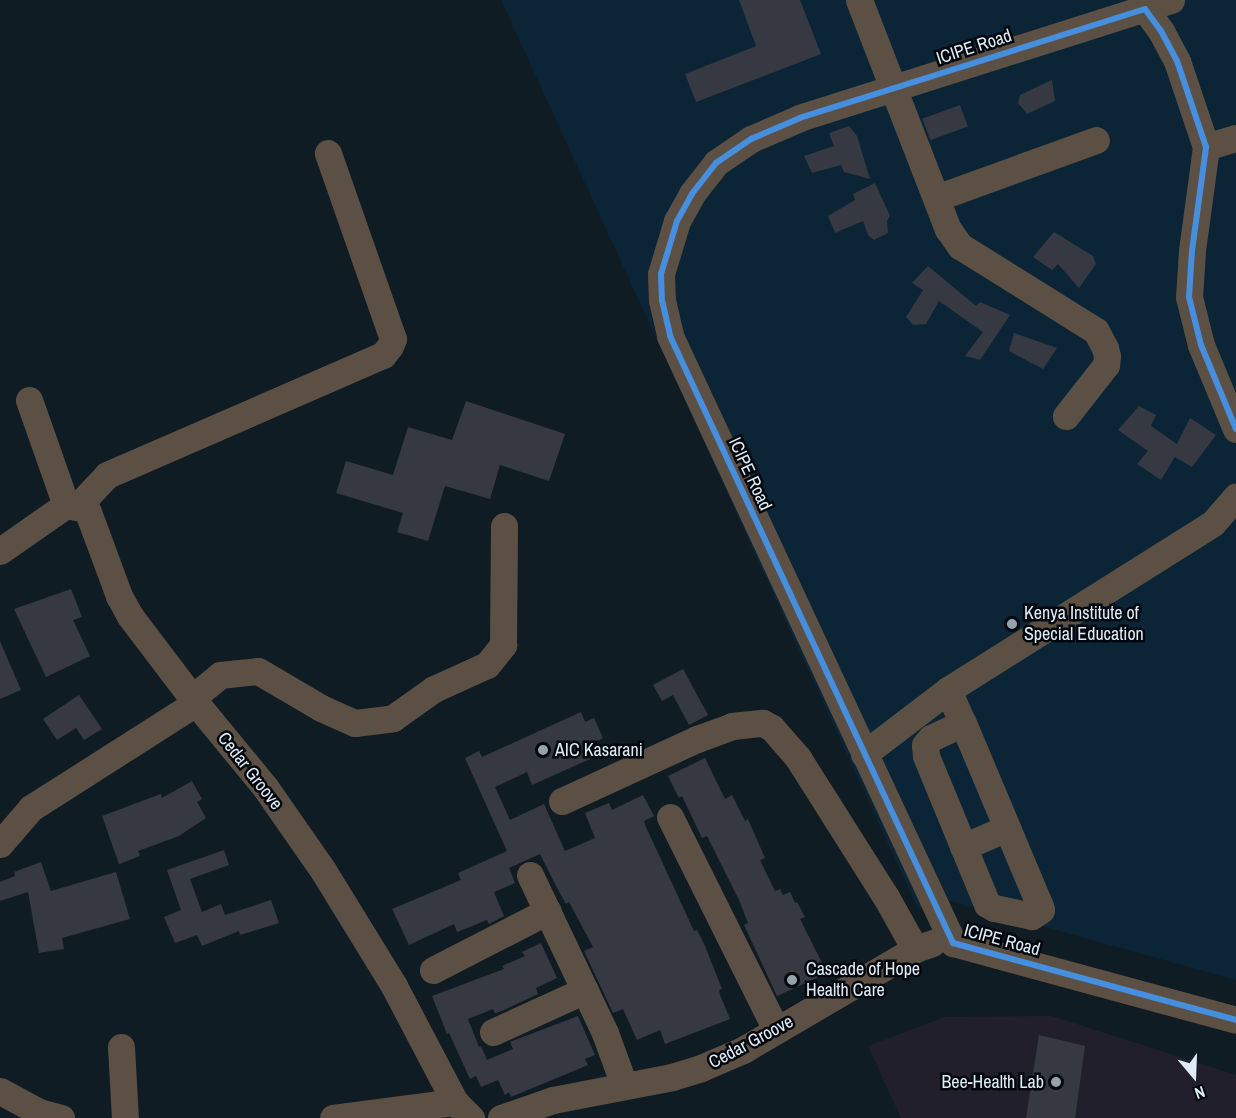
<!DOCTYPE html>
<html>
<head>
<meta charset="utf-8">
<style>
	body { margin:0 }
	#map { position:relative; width:1236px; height:1118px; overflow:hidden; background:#101c24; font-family:"Archivo Narrow",sans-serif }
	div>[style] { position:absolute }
	.built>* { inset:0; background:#0b2536 }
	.industrial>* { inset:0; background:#221f2d }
	.building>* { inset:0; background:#363942; transform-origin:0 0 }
	.minor>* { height:27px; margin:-13.5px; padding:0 13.5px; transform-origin:13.5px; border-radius:13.5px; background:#5c5045 }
	.cycleway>* { height:6px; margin:-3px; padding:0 3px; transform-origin:3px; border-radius:3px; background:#468fdf }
	.dots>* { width:16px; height:16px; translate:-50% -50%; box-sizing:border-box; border:3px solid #02070d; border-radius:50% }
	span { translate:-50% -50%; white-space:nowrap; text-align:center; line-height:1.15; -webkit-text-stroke:5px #02070d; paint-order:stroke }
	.street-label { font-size:18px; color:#dfecf6 }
	.poi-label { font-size:18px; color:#dfecf6 }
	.left { translate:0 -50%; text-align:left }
	.right { translate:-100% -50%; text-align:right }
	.north { position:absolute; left:1164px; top:1046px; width:60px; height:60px; -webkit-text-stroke:4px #02070d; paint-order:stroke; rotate:161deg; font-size:16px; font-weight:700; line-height:24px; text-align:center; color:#dfecf6 }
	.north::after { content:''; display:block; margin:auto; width:21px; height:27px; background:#dfecf6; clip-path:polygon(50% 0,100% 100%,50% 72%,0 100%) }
</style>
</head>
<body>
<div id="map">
	<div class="built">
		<div style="clip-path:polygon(501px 0,1236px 0,1236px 980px,948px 900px,918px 909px)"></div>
	</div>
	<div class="industrial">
		<div style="clip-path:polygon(1052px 1016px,1236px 1075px,1236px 1118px,901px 1118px,868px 1046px,945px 1017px)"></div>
	</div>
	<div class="building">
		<div style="clip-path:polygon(739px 0,800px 0,821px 54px,696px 102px,685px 74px,756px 46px)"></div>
		<div style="clip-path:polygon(1052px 80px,1055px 101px,1027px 114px,1018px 103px,1020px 95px)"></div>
		<div style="left:960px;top:105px;width:23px;height:40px;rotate:70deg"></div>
		<div style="clip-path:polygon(849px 126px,857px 136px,870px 179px,844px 172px,841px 165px,812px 173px,804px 156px,834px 146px,829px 133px)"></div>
		<div style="clip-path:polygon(875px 183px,890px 216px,887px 221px,888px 233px,874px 240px,868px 235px,863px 221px,835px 233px,828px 216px,855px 200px,853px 194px)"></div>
		<div style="clip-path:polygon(1054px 232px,1093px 256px,1096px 264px,1079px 288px,1058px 264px,1052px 270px,1033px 257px)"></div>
		<div style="clip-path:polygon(928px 266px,976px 306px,980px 302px,1010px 315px,980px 360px,965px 356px,983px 332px,939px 301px,926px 324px,913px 325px,906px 317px,923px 290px,912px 283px)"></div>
		<div style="clip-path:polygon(1014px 333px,1057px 348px,1043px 369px,1009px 351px)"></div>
		<div style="clip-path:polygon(466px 401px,565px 434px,549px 481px,500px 465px,490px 499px,445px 486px,428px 541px,397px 532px,403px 513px,336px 493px,346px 461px,393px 475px,408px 427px,452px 440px)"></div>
		<div style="clip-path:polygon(1139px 406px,1156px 415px,1151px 426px,1177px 444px,1190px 418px,1216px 435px,1192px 467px,1175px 457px,1161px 480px,1137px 464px,1148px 451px,1118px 430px)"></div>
		<div style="clip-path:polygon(71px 589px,82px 617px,73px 620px,90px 656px,46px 677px,14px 609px)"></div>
		<div style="clip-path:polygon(0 641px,21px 690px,0 699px)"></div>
		<div style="clip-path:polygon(683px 669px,708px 715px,689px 725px,673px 695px,662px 701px,653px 685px)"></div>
		<div style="clip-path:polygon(79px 695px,102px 729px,84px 740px,76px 728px,57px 740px,43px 719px)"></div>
		<div style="clip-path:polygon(581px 712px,585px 722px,594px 718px,603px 738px,593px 743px,599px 755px,532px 785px,527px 772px,495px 787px,510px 820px,544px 804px,565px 851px,595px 838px,585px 813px,609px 803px,612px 810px,643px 795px,654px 816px,644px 821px,646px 827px,694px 931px,697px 930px,705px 946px,722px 989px,719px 990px,720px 995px,730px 1019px,665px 1044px,660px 1030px,637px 1040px,623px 1009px,613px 1013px,584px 951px,593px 947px,569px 902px,566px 904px,554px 882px,540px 854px,509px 868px,515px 883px,494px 892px,504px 916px,489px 924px,487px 920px,457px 932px,454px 924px,409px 945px,392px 909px,461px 880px,458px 873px,507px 851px,465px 758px,479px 751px,482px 757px)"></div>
		<div style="clip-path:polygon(705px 758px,725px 799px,732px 795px,745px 821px,748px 819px,765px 858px,760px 860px,775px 891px,780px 889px,783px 895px,790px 892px,795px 903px,797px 902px,805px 917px,800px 919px,827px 973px,777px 996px,744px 925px,748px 923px,739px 900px,707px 836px,702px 838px,682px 796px,679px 798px,668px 776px)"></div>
		<div style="clip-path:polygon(192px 781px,202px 799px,197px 802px,206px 818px,179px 836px,138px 851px,140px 856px,119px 864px,102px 816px,161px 794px,162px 798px)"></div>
		<div style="clip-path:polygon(224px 850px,229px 865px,190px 879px,202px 912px,221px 904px,225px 915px,271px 900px,279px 923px,240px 935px,239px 931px,202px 946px,197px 935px,175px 943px,164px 917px,181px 910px,167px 870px)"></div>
		<div style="clip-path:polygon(41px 862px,51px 891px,116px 872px,130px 919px,62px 938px,64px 949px,39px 953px,28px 892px,0 901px,0 882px,15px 876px,14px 872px)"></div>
		<div style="clip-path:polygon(541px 943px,557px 978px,536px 988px,538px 994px,504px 1010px,495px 1013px,493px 1009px,468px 1019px,479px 1047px,481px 1046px,487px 1060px,513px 1049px,510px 1042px,578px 1016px,595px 1055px,585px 1059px,588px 1065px,511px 1097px,509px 1092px,505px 1095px,498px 1080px,481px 1087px,476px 1076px,470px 1079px,449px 1033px,447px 1034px,432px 996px,504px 969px,502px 966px,525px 956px,522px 952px)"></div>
		<div style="clip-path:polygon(1039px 1035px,1085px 1046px,1075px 1118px,1026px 1118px)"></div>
	</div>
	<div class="minor">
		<div style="left:859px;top:0;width:246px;rotate:68.8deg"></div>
		<div style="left:948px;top:229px;width:21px;rotate:55deg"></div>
		<div style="left:960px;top:246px;width:160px;rotate:32deg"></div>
		<div style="left:1096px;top:331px;width:19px;rotate:62deg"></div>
		<div style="left:1105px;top:348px;width:8px;rotate:76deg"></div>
		<div style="left:1107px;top:356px;width:9px;rotate:96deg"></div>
		<div style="left:1106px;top:365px;width:65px;rotate:128.1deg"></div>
		<div style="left:1171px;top:0;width:389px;rotate:162.4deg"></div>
		<div style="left:800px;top:118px;width:53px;rotate:156.8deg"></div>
		<div style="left:751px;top:139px;width:42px;rotate:145.6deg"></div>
		<div style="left:716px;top:163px;width:39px;rotate:128deg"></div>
		<div style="left:692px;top:194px;width:31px;rotate:119deg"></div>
		<div style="left:677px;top:221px;width:55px;rotate:106.8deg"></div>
		<div style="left:661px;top:274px;width:26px;rotate:88deg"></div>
		<div style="left:662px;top:300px;width:37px;rotate:77deg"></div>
		<div style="left:670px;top:336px;width:670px;rotate:65deg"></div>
		<div style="left:953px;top:943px;width:293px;rotate:15.2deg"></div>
		<div style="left:1145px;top:9px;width:27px;rotate:54deg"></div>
		<div style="left:1161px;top:31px;width:34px;rotate:62deg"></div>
		<div style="left:1177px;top:61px;width:91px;rotate:71.4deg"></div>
		<div style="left:1206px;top:147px;width:105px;rotate:97.7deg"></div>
		<div style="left:1192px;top:251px;width:46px;rotate:93.7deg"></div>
		<div style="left:1189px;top:297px;width:49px;rotate:76deg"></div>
		<div style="left:1201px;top:345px;width:91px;rotate:67.4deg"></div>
		<div style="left:1206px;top:147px;width:31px;rotate:-17deg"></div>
		<div style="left:936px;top:198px;width:170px;rotate:-19.9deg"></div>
		<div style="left:29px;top:400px;width:111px;rotate:70.6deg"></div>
		<div style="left:77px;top:507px;width:44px;rotate:-46.8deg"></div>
		<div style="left:107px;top:475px;width:301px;rotate:-23.5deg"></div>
		<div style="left:383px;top:355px;width:11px;rotate:-52deg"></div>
		<div style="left:390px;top:346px;width:8px;rotate:-67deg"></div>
		<div style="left:393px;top:339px;width:197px;rotate:-109.3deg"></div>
		<div style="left:0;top:551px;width:80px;rotate:-34.9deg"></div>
		<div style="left:66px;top:505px;width:16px;rotate:11deg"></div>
		<div style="left:82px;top:508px;width:7px;rotate:34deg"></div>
		<div style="left:88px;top:512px;width:90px;rotate:69.7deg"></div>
		<div style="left:119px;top:596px;width:23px;rotate:61deg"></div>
		<div style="left:130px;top:616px;width:109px;rotate:52.8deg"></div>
		<div style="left:196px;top:703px;width:109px;rotate:50.6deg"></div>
		<div style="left:265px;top:787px;width:103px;rotate:55.2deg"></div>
		<div style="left:324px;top:872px;width:134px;rotate:58.4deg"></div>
		<div style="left:394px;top:986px;width:131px;rotate:62.3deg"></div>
		<div style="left:455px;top:1102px;width:23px;rotate:45deg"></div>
		<div style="left:948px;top:690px;width:36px;rotate:66deg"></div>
		<div style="left:963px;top:723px;width:199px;rotate:67.2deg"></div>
		<div style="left:1040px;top:906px;width:4px;rotate:76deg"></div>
		<div style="left:1041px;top:910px;width:11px;rotate:146deg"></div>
		<div style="left:1032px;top:916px;width:39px;rotate:-168deg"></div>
		<div style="left:994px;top:908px;width:8px;rotate:-150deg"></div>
		<div style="left:987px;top:904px;width:160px;rotate:-112.4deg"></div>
		<div style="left:926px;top:756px;width:11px;rotate:-95deg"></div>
		<div style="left:925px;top:745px;width:9px;rotate:-49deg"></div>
		<div style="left:931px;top:738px;width:35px;rotate:-25deg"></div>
		<div style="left:192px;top:698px;width:36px;rotate:-39deg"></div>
		<div style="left:220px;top:675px;width:38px;rotate:-6deg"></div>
		<div style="left:258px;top:671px;width:73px;rotate:30.4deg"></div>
		<div style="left:321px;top:708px;width:37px;rotate:24deg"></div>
		<div style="left:355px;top:723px;width:38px;rotate:-7deg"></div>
		<div style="left:393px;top:718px;width:50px;rotate:-35.3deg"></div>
		<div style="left:434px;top:689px;width:58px;rotate:-24.4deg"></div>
		<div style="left:487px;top:665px;width:26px;rotate:-51deg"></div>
		<div style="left:503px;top:645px;width:119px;rotate:-89.5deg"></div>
		<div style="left:864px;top:754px;width:106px;rotate:-37.3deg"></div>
		<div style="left:948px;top:690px;width:313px;rotate:-32.2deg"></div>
		<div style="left:1213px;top:523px;width:35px;rotate:-49deg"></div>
		<div style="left:562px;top:801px;width:149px;rotate:-24.7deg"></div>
		<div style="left:697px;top:739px;width:37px;rotate:-20deg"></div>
		<div style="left:732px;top:726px;width:31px;rotate:-6deg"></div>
		<div style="left:763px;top:723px;width:10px;rotate:29deg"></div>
		<div style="left:772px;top:728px;width:40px;rotate:49deg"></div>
		<div style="left:798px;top:758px;width:165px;rotate:57.7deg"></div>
		<div style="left:886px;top:897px;width:60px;rotate:60.9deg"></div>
		<div style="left:670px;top:817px;width:238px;rotate:63.5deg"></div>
		<div style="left:0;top:844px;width:48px;rotate:-49.3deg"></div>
		<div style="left:31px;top:808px;width:196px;rotate:-32.5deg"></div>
		<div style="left:963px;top:847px;width:48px;rotate:-23.4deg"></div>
		<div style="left:530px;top:875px;width:175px;rotate:64.6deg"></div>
		<div style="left:605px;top:1033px;width:55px;rotate:69.9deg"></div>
		<div style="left:433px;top:970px;width:129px;rotate:-27.2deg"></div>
		<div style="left:493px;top:1032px;width:101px;rotate:-24.5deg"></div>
		<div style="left:121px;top:1047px;width:71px;rotate:86.8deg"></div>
		<div style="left:0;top:1091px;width:44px;rotate:28.3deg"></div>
		<div style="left:39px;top:1112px;width:23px;rotate:15deg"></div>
		<div style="left:333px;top:1118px;width:123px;rotate:-7.5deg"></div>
		<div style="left:501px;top:1118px;width:55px;rotate:-19.1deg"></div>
		<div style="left:553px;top:1100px;width:121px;rotate:-10.9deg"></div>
		<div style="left:672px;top:1077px;width:30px;rotate:-17deg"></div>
		<div style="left:701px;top:1068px;width:46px;rotate:-23.2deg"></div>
		<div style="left:743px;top:1050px;width:199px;rotate:-30.4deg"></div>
		<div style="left:915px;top:949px;width:18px;rotate:-19deg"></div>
	</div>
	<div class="cycleway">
		<div style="left:1236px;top:429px;width:91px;rotate:-112.6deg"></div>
		<div style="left:1201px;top:345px;width:49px;rotate:-104deg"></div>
		<div style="left:1189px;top:297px;width:46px;rotate:-86.3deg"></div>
		<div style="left:1192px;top:251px;width:105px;rotate:-82.3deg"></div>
		<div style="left:1206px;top:147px;width:91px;rotate:-108.6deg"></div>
		<div style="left:1177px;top:61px;width:34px;rotate:-118deg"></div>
		<div style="left:1161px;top:31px;width:27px;rotate:-126deg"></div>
		<div style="left:1145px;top:9px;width:362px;rotate:162.5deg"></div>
		<div style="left:800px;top:118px;width:53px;rotate:156.8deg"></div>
		<div style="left:751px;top:139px;width:42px;rotate:145.6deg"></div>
		<div style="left:716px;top:163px;width:39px;rotate:128deg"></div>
		<div style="left:692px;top:194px;width:31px;rotate:119deg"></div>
		<div style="left:677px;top:221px;width:55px;rotate:106.8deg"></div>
		<div style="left:661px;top:274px;width:26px;rotate:88deg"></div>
		<div style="left:662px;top:300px;width:37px;rotate:77deg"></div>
		<div style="left:670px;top:336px;width:670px;rotate:65deg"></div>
		<div style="left:953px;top:943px;width:293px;rotate:15.2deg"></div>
	</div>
	<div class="dots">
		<div style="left:1012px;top:624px;background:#97a3ac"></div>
		<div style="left:543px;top:750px;background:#97a3ac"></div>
		<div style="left:792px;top:980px;background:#97a3ac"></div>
		<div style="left:1056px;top:1082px;background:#97a3ac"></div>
	</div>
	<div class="street-label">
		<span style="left:974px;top:47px;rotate:-18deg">ICIPE Road</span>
		<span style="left:750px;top:474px;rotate:65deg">ICIPE Road</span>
		<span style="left:250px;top:771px;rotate:52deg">Cedar Groove</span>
		<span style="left:1002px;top:940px;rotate:15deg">ICIPE Road</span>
		<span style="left:751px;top:1042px;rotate:-28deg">Cedar Groove</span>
	</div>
	<div class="poi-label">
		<span class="left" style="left:1024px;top:624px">Kenya Institute of<br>Special Education</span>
		<span class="left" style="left:555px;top:750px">AIC Kasarani</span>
		<span class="left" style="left:806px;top:980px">Cascade of Hope<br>Health Care</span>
		<span class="right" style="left:1044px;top:1082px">Bee-Health Lab</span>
	</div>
	<div class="north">N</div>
</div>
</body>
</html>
